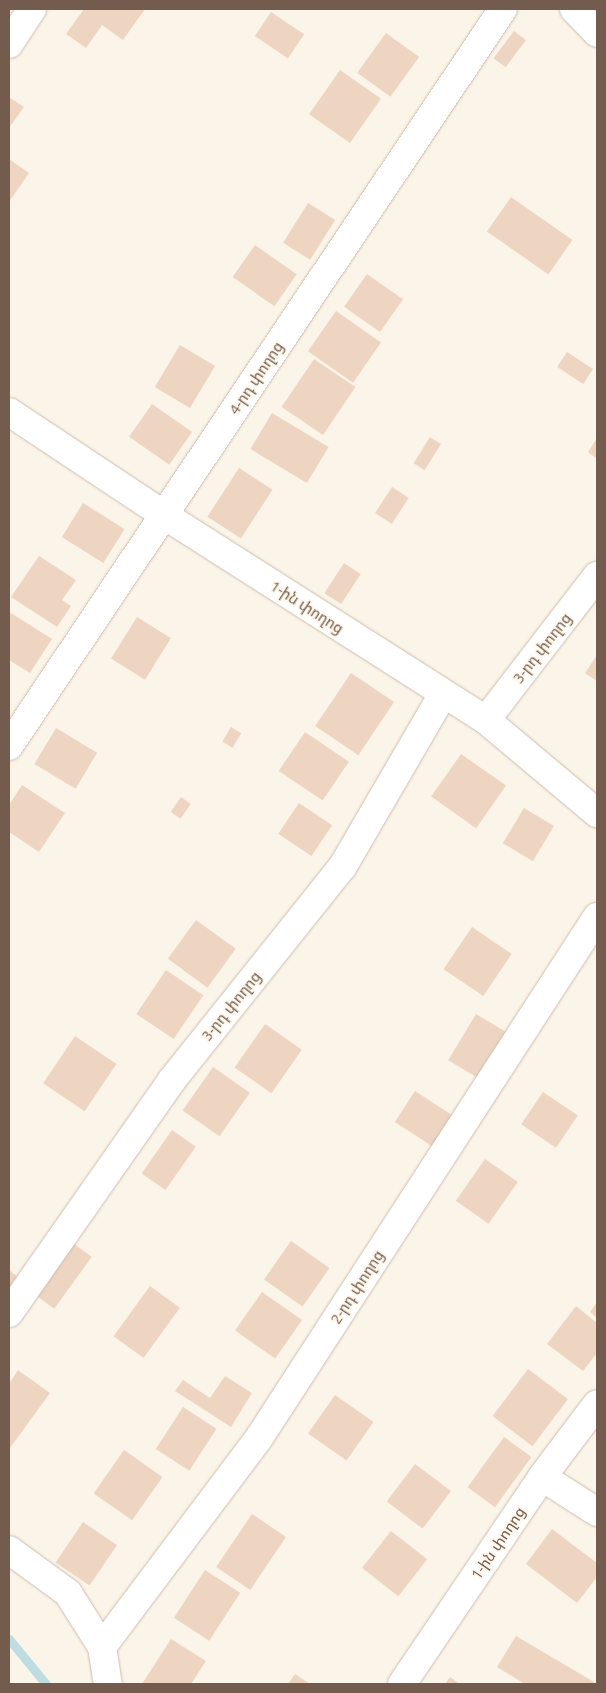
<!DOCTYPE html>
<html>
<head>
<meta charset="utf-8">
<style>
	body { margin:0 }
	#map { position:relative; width:606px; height:1693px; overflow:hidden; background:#fbf4e8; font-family:Ubuntu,"Noto Sans Armenian",sans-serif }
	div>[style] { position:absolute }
	.stream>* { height:9px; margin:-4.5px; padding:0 4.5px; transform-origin:4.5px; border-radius:4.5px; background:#bedde3 }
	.building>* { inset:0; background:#eed5c2; transform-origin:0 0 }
	.roads { filter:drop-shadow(0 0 1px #ccbcaf) drop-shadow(0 0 1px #ccbcaf) }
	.minor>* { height:28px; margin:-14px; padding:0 14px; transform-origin:14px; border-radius:14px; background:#fff }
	span { translate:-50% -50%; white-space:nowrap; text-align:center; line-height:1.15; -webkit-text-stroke:4px #fef8ee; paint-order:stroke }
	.street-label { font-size:15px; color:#735c4e }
	.frame { position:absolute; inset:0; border:10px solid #735c4e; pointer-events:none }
</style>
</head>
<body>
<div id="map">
	<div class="stream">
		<div style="left:9px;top:1639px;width:58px;rotate:50.6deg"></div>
	</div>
	<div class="building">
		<div style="clip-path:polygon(84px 9px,145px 9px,123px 40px,102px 25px,86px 48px,66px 34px)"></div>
		<div style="left:271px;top:12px;width:40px;height:29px;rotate:34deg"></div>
		<div style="left:514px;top:31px;width:15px;height:34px;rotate:37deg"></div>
		<div style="left:386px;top:33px;width:41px;height:49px;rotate:36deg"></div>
		<div style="left:340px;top:70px;width:50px;height:54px;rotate:35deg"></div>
		<div style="clip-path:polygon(9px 97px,24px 107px,9px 128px)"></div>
		<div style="clip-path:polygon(9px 159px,29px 173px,9px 202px)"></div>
		<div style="left:511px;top:197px;width:75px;height:42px;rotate:35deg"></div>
		<div style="left:308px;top:203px;width:32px;height:47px;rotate:32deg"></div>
		<div style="left:255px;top:245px;width:51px;height:39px;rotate:35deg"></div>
		<div style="left:367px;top:274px;width:44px;height:40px;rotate:35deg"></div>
		<div style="left:336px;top:311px;width:55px;height:49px;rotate:35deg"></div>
		<div style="left:180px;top:345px;width:41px;height:49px;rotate:31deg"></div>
		<div style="left:567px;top:352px;width:31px;height:18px;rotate:33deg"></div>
		<div style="left:314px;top:359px;width:50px;height:58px;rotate:34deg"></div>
		<div style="left:152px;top:404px;width:49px;height:40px;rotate:35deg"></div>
		<div style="left:272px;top:413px;width:66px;height:42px;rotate:31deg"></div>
		<div style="left:430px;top:437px;width:13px;height:31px;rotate:32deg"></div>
		<div style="clip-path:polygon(597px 438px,597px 459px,588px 452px)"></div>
		<div style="left:239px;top:468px;width:40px;height:58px;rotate:33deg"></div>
		<div style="left:392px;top:487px;width:20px;height:31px;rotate:33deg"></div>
		<div style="left:83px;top:503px;width:49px;height:40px;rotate:32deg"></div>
		<div style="clip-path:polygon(39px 556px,76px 580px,62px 600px,71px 606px,57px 627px,11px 597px)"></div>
		<div style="left:344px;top:563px;width:20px;height:36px;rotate:33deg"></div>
		<div style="clip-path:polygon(11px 613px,52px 639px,30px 673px,9px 660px,9px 616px)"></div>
		<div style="left:137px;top:617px;width:40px;height:49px;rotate:32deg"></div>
		<div style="clip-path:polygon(597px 655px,597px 681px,585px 673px)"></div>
		<div style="left:351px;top:673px;width:52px;height:64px;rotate:34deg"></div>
		<div style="left:231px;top:727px;width:12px;height:17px;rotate:31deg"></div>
		<div style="left:56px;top:728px;width:48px;height:42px;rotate:31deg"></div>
		<div style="left:305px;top:732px;width:53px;height:47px;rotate:34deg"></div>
		<div style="left:461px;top:754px;width:55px;height:52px;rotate:35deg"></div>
		<div style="clip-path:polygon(22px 785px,65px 813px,39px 852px,9px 832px,9px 805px)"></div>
		<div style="left:181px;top:797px;width:12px;height:18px;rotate:35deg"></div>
		<div style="left:299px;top:803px;width:40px;height:37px;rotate:34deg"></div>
		<div style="left:524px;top:808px;width:35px;height:41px;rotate:31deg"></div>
		<div style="left:196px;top:920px;width:49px;height:48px;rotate:36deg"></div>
		<div style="left:472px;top:927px;width:48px;height:51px;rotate:34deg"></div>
		<div style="left:166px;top:970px;width:45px;height:53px;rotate:34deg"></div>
		<div style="left:476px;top:1014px;width:39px;height:54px;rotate:31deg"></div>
		<div style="left:265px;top:1024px;width:45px;height:53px;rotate:35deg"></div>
		<div style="left:75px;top:1036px;width:50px;height:57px;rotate:34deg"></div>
		<div style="left:213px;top:1067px;width:45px;height:53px;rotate:35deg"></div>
		<div style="left:415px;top:1091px;width:48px;height:37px;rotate:33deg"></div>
		<div style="left:543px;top:1092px;width:42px;height:39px;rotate:34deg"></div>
		<div style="left:172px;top:1130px;width:29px;height:53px;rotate:35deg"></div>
		<div style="left:485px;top:1159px;width:40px;height:51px;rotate:35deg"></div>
		<div style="left:70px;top:1241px;width:27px;height:64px;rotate:36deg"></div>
		<div style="left:291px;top:1241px;width:47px;height:47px;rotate:35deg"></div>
		<div style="clip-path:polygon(9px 1270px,18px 1277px,9px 1288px)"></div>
		<div style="left:150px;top:1286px;width:37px;height:62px;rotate:36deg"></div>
		<div style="left:262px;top:1292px;width:49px;height:47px;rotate:35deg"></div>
		<div style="clip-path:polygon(597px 1302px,597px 1318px,590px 1312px)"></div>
		<div style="clip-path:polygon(576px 1306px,597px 1323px,597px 1353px,583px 1371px,547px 1344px)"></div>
		<div style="left:528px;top:1369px;width:50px;height:59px;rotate:37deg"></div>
		<div style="clip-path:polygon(18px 1370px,50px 1393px,10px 1448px,9px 1384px)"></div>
		<div style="clip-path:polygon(225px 1376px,252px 1393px,231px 1427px,175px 1391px,183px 1380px,210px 1398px)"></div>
		<div style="left:335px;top:1395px;width:47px;height:47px;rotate:35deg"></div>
		<div style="left:183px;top:1407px;width:40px;height:50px;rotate:33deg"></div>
		<div style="left:504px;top:1437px;width:34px;height:62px;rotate:36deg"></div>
		<div style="left:124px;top:1450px;width:47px;height:53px;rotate:35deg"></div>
		<div style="left:415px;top:1464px;width:45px;height:47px;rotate:37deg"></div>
		<div style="left:252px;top:1514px;width:41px;height:64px;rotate:34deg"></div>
		<div style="left:83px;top:1522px;width:41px;height:49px;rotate:34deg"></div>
		<div style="clip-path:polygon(552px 1529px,597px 1563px,597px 1577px,577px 1603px,526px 1564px)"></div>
		<div style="left:391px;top:1531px;width:46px;height:47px;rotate:38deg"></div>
		<div style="left:205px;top:1570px;width:42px;height:57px;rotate:33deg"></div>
		<div style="clip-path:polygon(516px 1636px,594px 1682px,593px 1684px,525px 1684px,497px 1667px)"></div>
		<div style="clip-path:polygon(171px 1639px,206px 1661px,191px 1684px,142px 1684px)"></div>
		<div style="clip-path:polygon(295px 1674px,310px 1684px,288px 1684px)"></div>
		<div style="clip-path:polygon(450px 1677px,460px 1684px,445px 1684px)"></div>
	</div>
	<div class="roads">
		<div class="minor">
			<div style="left:574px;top:9px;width:33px;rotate:46deg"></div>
			<div style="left:9px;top:44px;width:42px;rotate:-56.7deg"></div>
			<div style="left:9px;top:412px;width:186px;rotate:33.6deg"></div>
			<div style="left:164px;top:515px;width:382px;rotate:32.5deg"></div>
			<div style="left:486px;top:720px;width:145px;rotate:40deg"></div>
			<div style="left:486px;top:720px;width:182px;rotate:-52.4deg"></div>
			<div style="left:9px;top:746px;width:887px;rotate:-56.17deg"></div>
			<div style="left:9px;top:1313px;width:284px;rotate:-55deg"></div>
			<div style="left:172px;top:1080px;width:274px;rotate:-51.4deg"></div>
			<div style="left:343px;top:866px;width:199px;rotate:-59.8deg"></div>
			<div style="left:542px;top:1477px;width:65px;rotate:32.5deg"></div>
			<div style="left:9px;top:1550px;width:73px;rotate:36.1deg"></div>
			<div style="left:68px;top:1593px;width:64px;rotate:57.8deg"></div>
			<div style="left:102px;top:1647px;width:37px;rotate:81deg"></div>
			<div style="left:102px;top:1647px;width:261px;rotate:-53.1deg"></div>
			<div style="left:259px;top:1438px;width:621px;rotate:-57.03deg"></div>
			<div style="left:402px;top:1684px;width:250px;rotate:-55.9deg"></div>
			<div style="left:542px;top:1477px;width:91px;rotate:-53deg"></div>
		</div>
	</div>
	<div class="street-label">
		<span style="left:256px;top:378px;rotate:-56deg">4-րդ փողոց</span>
		<span style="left:307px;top:607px;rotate:33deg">1-ին փողոց</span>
		<span style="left:542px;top:648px;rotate:-52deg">3-րդ փողոց</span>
		<span style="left:231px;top:1006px;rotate:-51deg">3-րդ փողոց</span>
		<span style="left:357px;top:1287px;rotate:-57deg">2-րդ փողոց</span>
		<span style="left:498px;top:1543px;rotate:-56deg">1-ին փողոց</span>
	</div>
	<div class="frame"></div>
</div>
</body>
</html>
